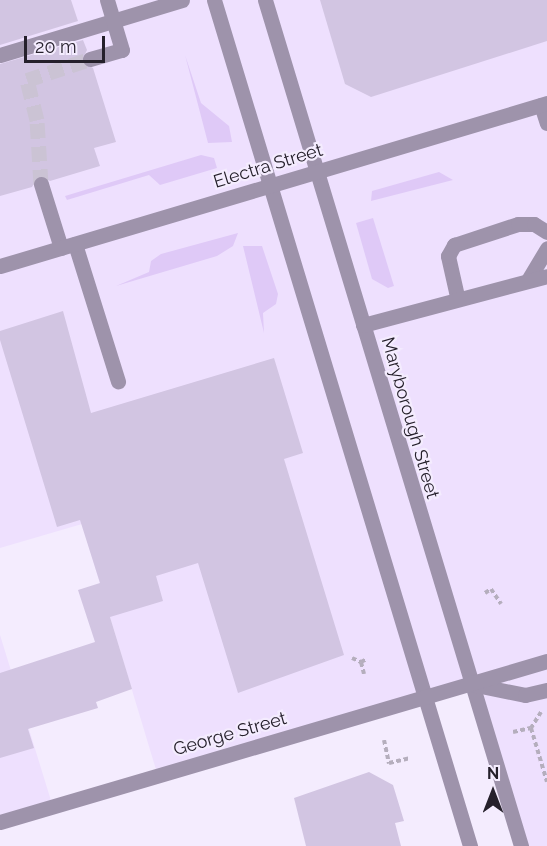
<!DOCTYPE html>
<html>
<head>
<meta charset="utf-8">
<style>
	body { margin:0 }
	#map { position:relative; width:547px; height:846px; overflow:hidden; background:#f4ecfe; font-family:Raleway,sans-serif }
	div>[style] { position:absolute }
	.built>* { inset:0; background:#eee0fe }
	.green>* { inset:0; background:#dfc9f7 }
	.building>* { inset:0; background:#d2c5e2 }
	.minor-tunnel>* { height:15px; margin-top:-7.5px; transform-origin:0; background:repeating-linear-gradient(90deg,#cbc3d4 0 15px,transparent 0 23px) }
	.path>* { height:4px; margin-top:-2px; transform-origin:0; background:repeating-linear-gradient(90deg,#b5aebd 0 4.5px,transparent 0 7.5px) }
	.minor>* { height:15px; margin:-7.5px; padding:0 7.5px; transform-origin:7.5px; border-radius:7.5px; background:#9e93ab }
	span { translate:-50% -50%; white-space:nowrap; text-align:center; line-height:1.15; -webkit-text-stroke:4.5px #f4ecfe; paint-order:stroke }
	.street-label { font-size:18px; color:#25202b }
	.north { position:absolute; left:463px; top:762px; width:60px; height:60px; -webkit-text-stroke:4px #f4ecfe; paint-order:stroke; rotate:0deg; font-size:16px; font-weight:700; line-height:24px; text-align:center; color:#25202b }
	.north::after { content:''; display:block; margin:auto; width:21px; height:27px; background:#25202b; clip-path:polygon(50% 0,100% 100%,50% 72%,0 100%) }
	.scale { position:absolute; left:24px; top:36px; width:81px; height:27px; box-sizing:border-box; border:3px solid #25202b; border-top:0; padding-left:8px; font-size:18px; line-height:21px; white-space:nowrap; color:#25202b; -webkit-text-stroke:4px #f4ecfe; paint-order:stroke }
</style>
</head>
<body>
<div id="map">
	<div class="built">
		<div style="clip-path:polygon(0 0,547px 0,547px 846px,518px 846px,467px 683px,157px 773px,82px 524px,0 548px)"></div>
		<div style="clip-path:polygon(0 635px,52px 804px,0 820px)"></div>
	</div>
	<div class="green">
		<div style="clip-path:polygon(185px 55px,201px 103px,229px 126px,232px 142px,208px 143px)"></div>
		<div style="clip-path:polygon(201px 155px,214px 158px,217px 168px,160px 185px,149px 175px,67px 200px,65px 196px)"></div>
		<div style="clip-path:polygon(439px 172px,453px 180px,371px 201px,372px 191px)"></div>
		<div style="clip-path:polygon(373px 218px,394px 286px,388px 288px,372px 279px,356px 223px)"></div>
		<div style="clip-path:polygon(238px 233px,233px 246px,217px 256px,116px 286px,149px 272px,151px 261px,161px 254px)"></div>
		<div style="clip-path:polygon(243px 246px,262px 246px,278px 294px,276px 304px,263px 313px,264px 333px)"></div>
	</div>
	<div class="building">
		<div style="clip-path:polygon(0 0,71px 0,78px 21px,0 45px)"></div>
		<div style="clip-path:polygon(320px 0,547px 0,547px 41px,371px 97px,345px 84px)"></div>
		<div style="clip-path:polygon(83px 40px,87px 50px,81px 62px,93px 68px,116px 142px,94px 148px,100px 166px,50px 181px,39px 175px,32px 187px,0 196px,0 64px)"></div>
		<div style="clip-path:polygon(63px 311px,91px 413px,274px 358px,303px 453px,284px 459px,344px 655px,238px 693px,198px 563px,156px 576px,163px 601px,110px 617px,132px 689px,96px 702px,98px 708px,28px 729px,34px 748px,0 758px,0 673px,95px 642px,78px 590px,100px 583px,80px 520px,57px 527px,0 340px,0 331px)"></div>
		<div style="clip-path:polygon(369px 772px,393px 785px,404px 821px,395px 823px,401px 846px,306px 846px,294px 798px)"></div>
	</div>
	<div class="minor-tunnel">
		<div style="left:41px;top:184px;width:64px;rotate:-93.6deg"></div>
		<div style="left:37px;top:120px;width:41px;rotate:-104deg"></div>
		<div style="left:27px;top:80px;width:66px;rotate:-18.4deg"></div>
	</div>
	<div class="path">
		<div style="left:485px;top:593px;width:7px;rotate:-34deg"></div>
		<div style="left:491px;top:589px;width:18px;rotate:56deg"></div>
		<div style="left:352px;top:658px;width:10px;rotate:24deg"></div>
		<div style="left:364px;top:674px;width:12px;rotate:-104deg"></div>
		<div style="left:361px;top:662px;width:7px;rotate:-27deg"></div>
		<div style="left:541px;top:712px;width:19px;rotate:122deg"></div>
		<div style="left:531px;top:728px;width:56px;rotate:73.5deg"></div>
		<div style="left:513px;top:732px;width:18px;rotate:-13deg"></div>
		<div style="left:384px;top:740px;width:24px;rotate:78deg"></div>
		<div style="left:389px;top:763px;width:22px;rotate:-13deg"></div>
	</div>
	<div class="minor">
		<div style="left:214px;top:0;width:884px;rotate:73.16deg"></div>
		<div style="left:265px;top:0;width:884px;rotate:73.16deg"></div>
		<div style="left:0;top:55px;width:190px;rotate:-16.8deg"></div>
		<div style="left:90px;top:59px;width:33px;rotate:-16deg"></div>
		<div style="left:122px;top:50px;width:52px;rotate:-106.7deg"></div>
		<div style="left:541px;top:105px;width:19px;rotate:72deg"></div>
		<div style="left:41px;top:184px;width:67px;rotate:72.6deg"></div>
		<div style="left:75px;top:244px;width:144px;rotate:72.6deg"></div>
		<div style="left:0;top:266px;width:571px;rotate:-16.59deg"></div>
		<div style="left:528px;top:280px;width:37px;rotate:-59deg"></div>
		<div style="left:457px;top:296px;width:41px;rotate:-102.7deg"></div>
		<div style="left:448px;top:256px;width:13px;rotate:-61deg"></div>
		<div style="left:454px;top:245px;width:67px;rotate:-18.2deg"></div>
		<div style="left:518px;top:224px;width:16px"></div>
		<div style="left:534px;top:224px;width:15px;rotate:32deg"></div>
		<div style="left:363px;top:325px;width:190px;rotate:-14.9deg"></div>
		<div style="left:471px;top:684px;width:55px;rotate:11.5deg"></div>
		<div style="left:525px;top:695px;width:23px;rotate:-13deg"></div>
		<div style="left:0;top:822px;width:570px;rotate:-16.4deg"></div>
	</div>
	<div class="street-label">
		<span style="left:268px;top:166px;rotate:-17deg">Electra Street</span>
		<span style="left:410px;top:418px;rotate:74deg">Maryborough Street</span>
		<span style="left:230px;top:734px;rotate:-16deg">George Street</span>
	</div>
	<div class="north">N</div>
	<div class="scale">20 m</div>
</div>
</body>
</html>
